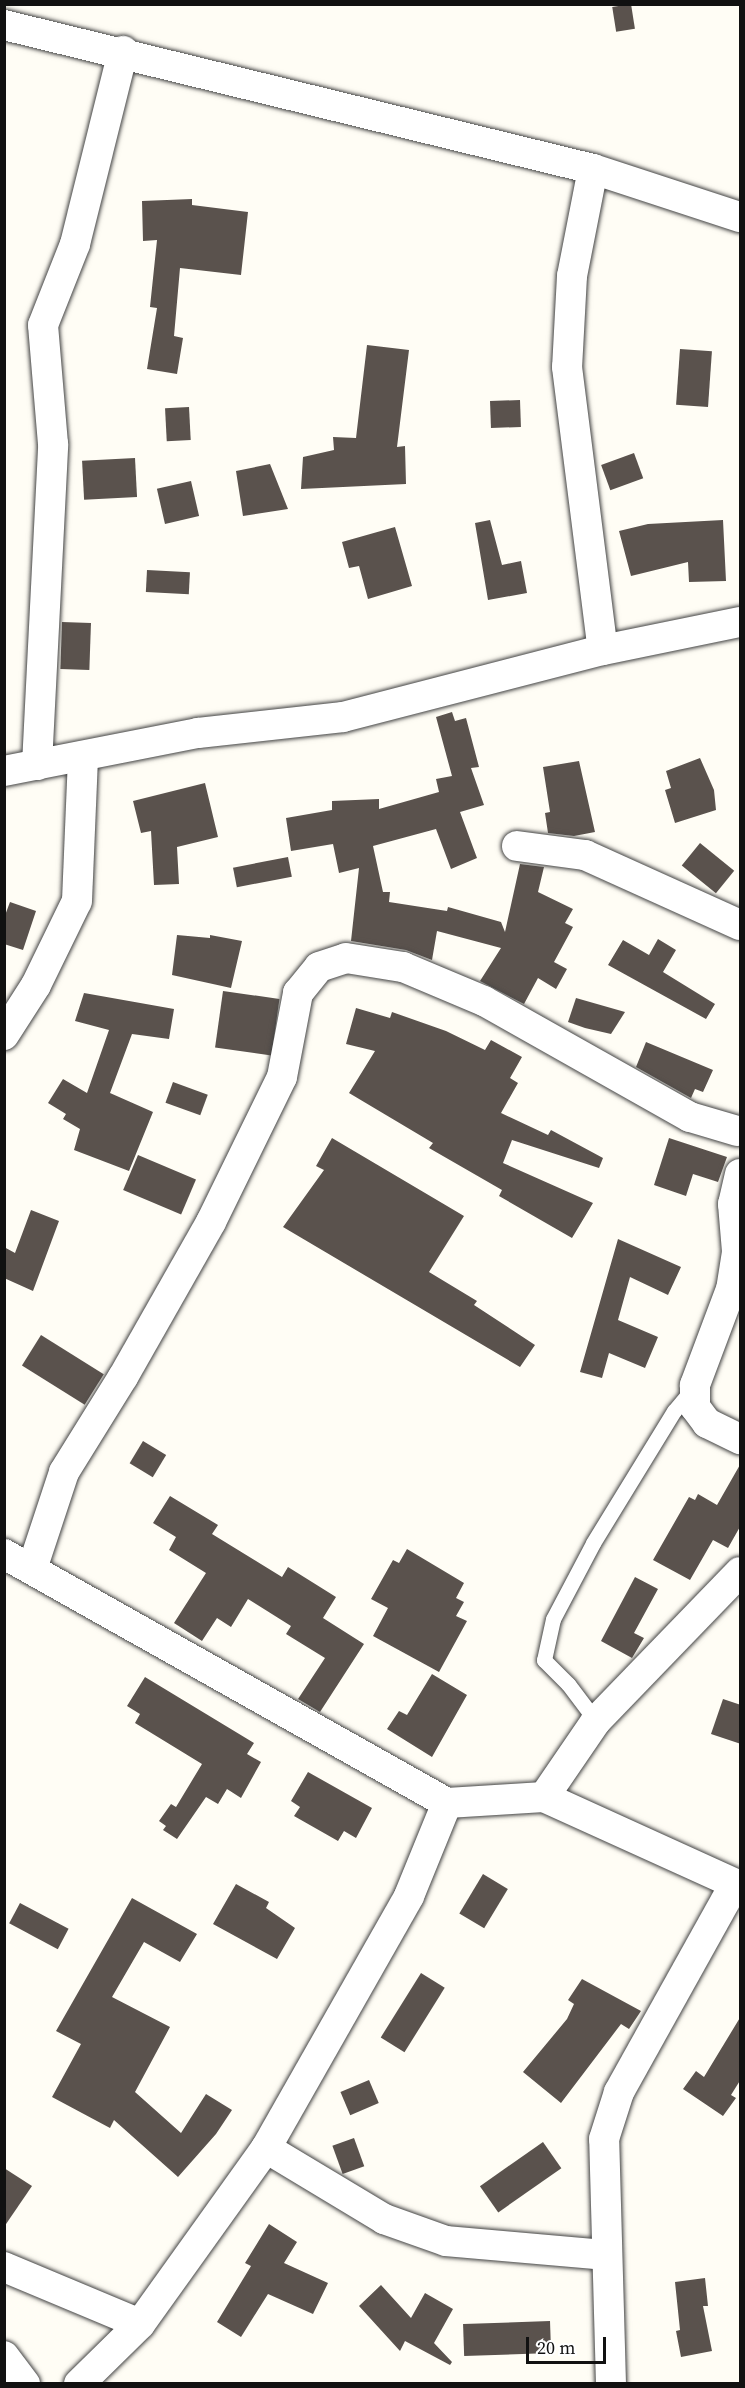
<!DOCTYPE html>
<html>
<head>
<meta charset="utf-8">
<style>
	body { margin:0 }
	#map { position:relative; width:745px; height:2388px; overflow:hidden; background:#fffdf5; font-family:"Source Serif 4",serif }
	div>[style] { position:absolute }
	.building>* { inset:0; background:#5a524d; transform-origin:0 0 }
	.roads { filter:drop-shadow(0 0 2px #444) drop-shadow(0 0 2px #444) }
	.service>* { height:15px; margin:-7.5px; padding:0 7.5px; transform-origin:7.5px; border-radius:7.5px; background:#fff }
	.minor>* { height:30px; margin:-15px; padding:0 15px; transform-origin:15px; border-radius:15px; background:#fff }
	span { translate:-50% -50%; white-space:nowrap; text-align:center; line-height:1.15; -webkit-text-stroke:6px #fff; paint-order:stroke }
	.frame { position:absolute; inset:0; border:6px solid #111; pointer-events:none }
	.scale { position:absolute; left:526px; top:2337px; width:80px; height:27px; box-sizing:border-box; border:3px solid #111; border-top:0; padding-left:8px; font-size:18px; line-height:21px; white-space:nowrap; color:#111; -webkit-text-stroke:4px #fff; paint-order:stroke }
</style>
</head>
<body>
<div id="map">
	<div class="building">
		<div style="left:631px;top:4px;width:25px;height:19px;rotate:81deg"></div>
		<div style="clip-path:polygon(192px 199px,192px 205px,248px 212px,241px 275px,180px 268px,174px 336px,183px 338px,177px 374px,147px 369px,157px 308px,150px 307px,157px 240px,143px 241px,142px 201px)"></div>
		<div style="clip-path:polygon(367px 345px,409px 350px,397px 447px,405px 446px,406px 484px,301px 489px,303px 457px,334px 450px,333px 437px,356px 438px)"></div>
		<div style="left:680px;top:349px;width:32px;height:56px;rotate:4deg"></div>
		<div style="left:520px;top:400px;width:27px;height:30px;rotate:88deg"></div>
		<div style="left:189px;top:407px;width:33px;height:24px;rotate:87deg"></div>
		<div style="left:634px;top:453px;width:27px;height:35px;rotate:70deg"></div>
		<div style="left:135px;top:458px;width:39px;height:53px;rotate:87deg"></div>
		<div style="clip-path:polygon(270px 464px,288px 509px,243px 516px,236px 471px)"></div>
		<div style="left:191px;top:481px;width:36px;height:35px;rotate:77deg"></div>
		<div style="clip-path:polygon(490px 520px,502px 565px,521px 561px,527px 593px,488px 600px,475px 523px)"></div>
		<div style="clip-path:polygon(723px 520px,726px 581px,689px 582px,688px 562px,631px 576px,619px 531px,648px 524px)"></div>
		<div style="clip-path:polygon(395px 527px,412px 586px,368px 599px,359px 566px,349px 568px,342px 542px)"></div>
		<div style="left:147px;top:570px;width:43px;height:22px;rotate:3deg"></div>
		<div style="left:62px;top:622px;width:29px;height:47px;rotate:2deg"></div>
		<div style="clip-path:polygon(452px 712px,455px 721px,466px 718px,479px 767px,471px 768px,484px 805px,460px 812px,477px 858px,451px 869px,436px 829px,373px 846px,383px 892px,390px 892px,389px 902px,447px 911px,448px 907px,501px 922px,505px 932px,520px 864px,544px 867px,538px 892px,573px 909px,565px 923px,573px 927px,554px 962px,567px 969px,556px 989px,538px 978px,524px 1004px,480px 981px,501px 948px,437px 931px,432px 960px,406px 950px,351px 941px,359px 868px,339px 873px,333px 844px,291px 851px,286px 818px,332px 810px,332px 801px,379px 799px,379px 809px,439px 792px,436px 779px,452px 776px,436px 717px)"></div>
		<div style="clip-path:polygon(700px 758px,714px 790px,716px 810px,675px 823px,665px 790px,671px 788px,666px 771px)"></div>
		<div style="clip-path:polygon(579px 761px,595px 832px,574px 836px,548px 833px,545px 813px,550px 812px,543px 767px)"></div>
		<div style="clip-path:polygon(205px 783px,218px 837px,177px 847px,179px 884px,154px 885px,151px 831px,141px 833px,133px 801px)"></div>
		<div style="left:700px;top:843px;width:44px;height:29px;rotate:39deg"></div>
		<div style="left:288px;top:857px;width:20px;height:56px;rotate:79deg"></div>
		<div style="clip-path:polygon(10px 902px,36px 911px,23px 950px,4px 944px,4px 918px)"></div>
		<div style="clip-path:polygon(177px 935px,210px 938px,210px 935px,242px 941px,231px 988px,172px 975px)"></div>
		<div style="clip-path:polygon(658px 939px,676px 950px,663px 972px,715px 1004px,706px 1019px,608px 965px,623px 940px,649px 955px)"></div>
		<div style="left:223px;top:991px;width:57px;height:57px;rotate:8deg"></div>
		<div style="clip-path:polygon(84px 993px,174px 1009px,169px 1039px,132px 1034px,110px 1093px,153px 1112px,129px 1171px,74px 1150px,80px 1129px,63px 1119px,66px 1114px,48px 1103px,63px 1079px,87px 1093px,109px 1030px,75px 1021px)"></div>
		<div style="clip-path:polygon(576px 998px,625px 1012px,611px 1034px,585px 1028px,568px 1022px)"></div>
		<div style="clip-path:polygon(356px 1008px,390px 1018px,392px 1012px,446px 1031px,485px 1050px,491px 1040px,522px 1057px,510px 1078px,518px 1083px,501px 1113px,548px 1135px,551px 1130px,603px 1158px,599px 1168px,512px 1140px,503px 1163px,593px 1203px,572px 1238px,499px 1196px,502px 1190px,429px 1148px,433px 1143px,349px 1093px,375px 1051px,346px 1044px)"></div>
		<div style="clip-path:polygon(646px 1042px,713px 1070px,703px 1092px,695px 1089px,691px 1098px,636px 1067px)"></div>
		<div style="left:173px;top:1082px;width:37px;height:22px;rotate:20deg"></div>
		<div style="clip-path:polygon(332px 1138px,464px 1216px,429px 1272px,477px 1301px,474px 1305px,535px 1345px,520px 1367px,283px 1227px,324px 1170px,316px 1166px)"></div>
		<div style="clip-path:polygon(669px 1138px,727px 1157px,718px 1182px,693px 1174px,686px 1196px,654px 1185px)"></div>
		<div style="left:138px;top:1155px;width:63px;height:38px;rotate:23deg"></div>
		<div style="clip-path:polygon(31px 1210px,59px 1221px,33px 1291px,4px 1278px,4px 1247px,15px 1253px)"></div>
		<div style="clip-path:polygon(618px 1239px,681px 1267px,668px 1295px,630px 1277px,618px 1320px,658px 1337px,645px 1368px,609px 1353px,602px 1378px,580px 1372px)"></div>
		<div style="left:41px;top:1335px;width:74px;height:36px;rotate:32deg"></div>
		<div style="left:143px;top:1441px;width:27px;height:26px;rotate:31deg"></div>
		<div style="clip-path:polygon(741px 1463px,741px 1525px,728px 1548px,713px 1540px,690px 1580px,653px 1560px,689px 1497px,695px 1500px,698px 1494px,717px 1505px)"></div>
		<div style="clip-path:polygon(170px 1496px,218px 1525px,212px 1534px,282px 1577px,288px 1567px,336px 1597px,323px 1618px,364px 1644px,320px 1712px,298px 1699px,325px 1658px,286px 1634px,291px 1626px,248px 1599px,231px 1627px,217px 1618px,202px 1641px,174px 1623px,206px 1573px,169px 1550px,176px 1537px,153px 1523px)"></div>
		<div style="clip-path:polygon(407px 1549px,464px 1583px,456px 1598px,464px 1602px,456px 1616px,467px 1621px,439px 1672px,373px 1636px,388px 1608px,371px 1599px,393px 1560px,399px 1563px)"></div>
		<div style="clip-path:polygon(635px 1577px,658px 1589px,634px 1633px,644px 1638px,632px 1658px,601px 1641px)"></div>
		<div style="clip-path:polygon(432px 1674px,467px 1695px,432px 1757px,387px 1729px,399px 1711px,407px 1715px)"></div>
		<div style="clip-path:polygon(145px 1677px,254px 1743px,247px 1754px,261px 1762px,241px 1798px,227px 1789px,218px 1804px,206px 1797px,177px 1839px,163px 1830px,166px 1826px,159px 1821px,171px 1804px,176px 1807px,202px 1764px,135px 1723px,140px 1714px,127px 1706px)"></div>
		<div style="clip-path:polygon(723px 1699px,741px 1705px,741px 1744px,711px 1734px)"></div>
		<div style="clip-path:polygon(308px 1772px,372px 1808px,356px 1838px,344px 1831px,338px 1841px,294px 1816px,300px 1807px,291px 1801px)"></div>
		<div style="left:483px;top:1874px;width:29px;height:46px;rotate:31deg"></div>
		<div style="clip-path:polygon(236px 1884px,269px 1902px,266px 1908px,295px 1928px,277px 1959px,213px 1924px)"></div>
		<div style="clip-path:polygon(132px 1898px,197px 1934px,180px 1962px,144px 1942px,112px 1997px,170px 2027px,135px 2092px,181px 2133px,206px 2094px,232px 2110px,216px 2134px,178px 2177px,114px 2120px,110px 2128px,52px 2097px,81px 2044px,56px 2031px)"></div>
		<div style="left:20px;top:1903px;width:55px;height:23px;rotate:28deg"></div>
		<div style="left:421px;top:1973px;width:28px;height:76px;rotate:32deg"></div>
		<div style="clip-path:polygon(582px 1979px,641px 2011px,629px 2029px,621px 2024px,561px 2103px,523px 2072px,567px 2019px,574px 2004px,568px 2000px)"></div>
		<div style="clip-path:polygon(741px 2016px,741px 2079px,731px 2095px,736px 2098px,723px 2116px,683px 2089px,696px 2071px,704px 2077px)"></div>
		<div style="left:369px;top:2080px;width:25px;height:31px;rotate:67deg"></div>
		<div style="left:354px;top:2138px;width:30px;height:23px;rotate:70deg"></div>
		<div style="left:543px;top:2142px;width:32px;height:77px;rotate:55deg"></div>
		<div style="clip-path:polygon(4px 2168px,32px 2186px,4px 2227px)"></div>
		<div style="clip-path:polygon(269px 2224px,297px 2242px,284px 2263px,328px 2283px,313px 2314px,268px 2294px,241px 2337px,217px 2322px,251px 2266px,245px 2263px)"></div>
		<div style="clip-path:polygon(705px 2278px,708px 2306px,703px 2306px,712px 2351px,681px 2357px,676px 2331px,680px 2330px,675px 2282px)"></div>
		<div style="clip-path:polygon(381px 2285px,411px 2318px,425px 2293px,453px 2309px,434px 2343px,452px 2362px,450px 2365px,405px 2341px,400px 2351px,359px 2306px)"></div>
		<div style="left:550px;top:2321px;width:32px;height:87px;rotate:88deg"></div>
	</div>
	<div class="roads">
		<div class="service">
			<div style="left:596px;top:1721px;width:46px;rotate:-127.1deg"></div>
			<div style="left:568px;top:1684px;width:34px;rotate:-135deg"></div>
			<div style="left:544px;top:1660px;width:42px;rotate:-77.6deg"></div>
			<div style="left:553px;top:1619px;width:86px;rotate:-62.2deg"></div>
			<div style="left:593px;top:1543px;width:155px;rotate:-58.5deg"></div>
			<div style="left:674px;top:1411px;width:30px;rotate:-50deg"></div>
		</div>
		<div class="minor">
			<div style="left:4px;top:25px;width:606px;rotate:13.74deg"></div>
			<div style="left:593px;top:169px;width:155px;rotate:18.1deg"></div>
			<div style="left:593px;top:169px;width:109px;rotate:101.1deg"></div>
			<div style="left:572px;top:276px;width:91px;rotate:93.1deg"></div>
			<div style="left:567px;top:367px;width:285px;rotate:82.8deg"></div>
			<div style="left:37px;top:765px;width:321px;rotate:-87.1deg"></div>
			<div style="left:53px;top:444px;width:119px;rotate:-94.8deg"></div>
			<div style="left:43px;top:325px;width:87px;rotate:-68.4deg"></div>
			<div style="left:75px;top:244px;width:199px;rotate:-76deg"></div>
			<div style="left:4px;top:771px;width:198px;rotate:-11.1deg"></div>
			<div style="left:198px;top:733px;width:146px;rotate:-6.3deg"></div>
			<div style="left:343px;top:717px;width:268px;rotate:-14.5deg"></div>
			<div style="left:603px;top:650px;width:140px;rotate:-11.6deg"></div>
			<div style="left:517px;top:846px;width:69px;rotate:7.5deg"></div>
			<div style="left:585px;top:855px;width:170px;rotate:24.3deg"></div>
			<div style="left:4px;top:1035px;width:59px;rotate:-57.4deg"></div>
			<div style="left:36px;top:985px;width:93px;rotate:-64deg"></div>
			<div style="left:77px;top:901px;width:145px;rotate:-87.6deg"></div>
			<div style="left:740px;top:1174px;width:31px;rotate:103deg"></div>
			<div style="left:733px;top:1204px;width:48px;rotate:85.2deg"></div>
			<div style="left:737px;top:1252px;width:37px;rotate:99deg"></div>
			<div style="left:731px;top:1289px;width:103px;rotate:110.6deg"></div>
			<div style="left:695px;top:1385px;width:22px;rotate:90deg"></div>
			<div style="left:695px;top:1407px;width:20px;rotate:53deg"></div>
			<div style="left:707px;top:1423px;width:37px;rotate:26deg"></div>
			<div style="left:4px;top:1554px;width:508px;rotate:29.34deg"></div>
			<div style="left:32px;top:1569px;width:102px;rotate:-71.7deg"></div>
			<div style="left:64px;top:1472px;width:112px;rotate:-58.2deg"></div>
			<div style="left:123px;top:1377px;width:178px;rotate:-60.4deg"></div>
			<div style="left:211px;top:1222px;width:161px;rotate:-63.9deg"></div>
			<div style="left:282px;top:1077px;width:86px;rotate:-79.2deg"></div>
			<div style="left:298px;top:993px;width:33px;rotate:-51deg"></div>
			<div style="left:319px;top:967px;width:28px;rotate:-18deg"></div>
			<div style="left:346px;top:958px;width:58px;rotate:9deg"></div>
			<div style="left:403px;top:967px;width:88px;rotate:22.8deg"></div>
			<div style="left:484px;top:1001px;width:236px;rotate:29.4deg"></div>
			<div style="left:690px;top:1117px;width:49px;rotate:16.6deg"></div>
			<div style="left:544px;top:1797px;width:92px;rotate:-55.6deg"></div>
			<div style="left:596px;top:1721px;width:207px;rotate:-46deg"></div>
			<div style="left:266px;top:2148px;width:138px;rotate:31deg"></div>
			<div style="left:384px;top:2219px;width:66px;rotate:19.5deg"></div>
			<div style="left:446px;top:2241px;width:161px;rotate:5deg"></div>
			<div style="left:4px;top:2267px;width:147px;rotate:22.7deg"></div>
			<div style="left:4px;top:2356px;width:35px;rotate:53deg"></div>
			<div style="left:79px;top:2384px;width:86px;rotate:-44.5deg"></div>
			<div style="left:140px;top:2324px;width:216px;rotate:-54.4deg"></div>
			<div style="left:266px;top:2148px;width:290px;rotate:-60.4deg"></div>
			<div style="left:409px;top:1896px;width:100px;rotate:-67.8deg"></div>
			<div style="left:447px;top:1803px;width:97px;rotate:-3.5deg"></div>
			<div style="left:544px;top:1797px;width:215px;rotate:24.4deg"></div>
			<div style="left:611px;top:2384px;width:245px;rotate:-91.6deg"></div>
			<div style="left:604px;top:2139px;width:49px;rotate:-72.3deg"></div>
			<div style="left:619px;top:2092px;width:238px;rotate:-60.9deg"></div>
		</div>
	</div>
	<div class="frame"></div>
	<div class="scale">20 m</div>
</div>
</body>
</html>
